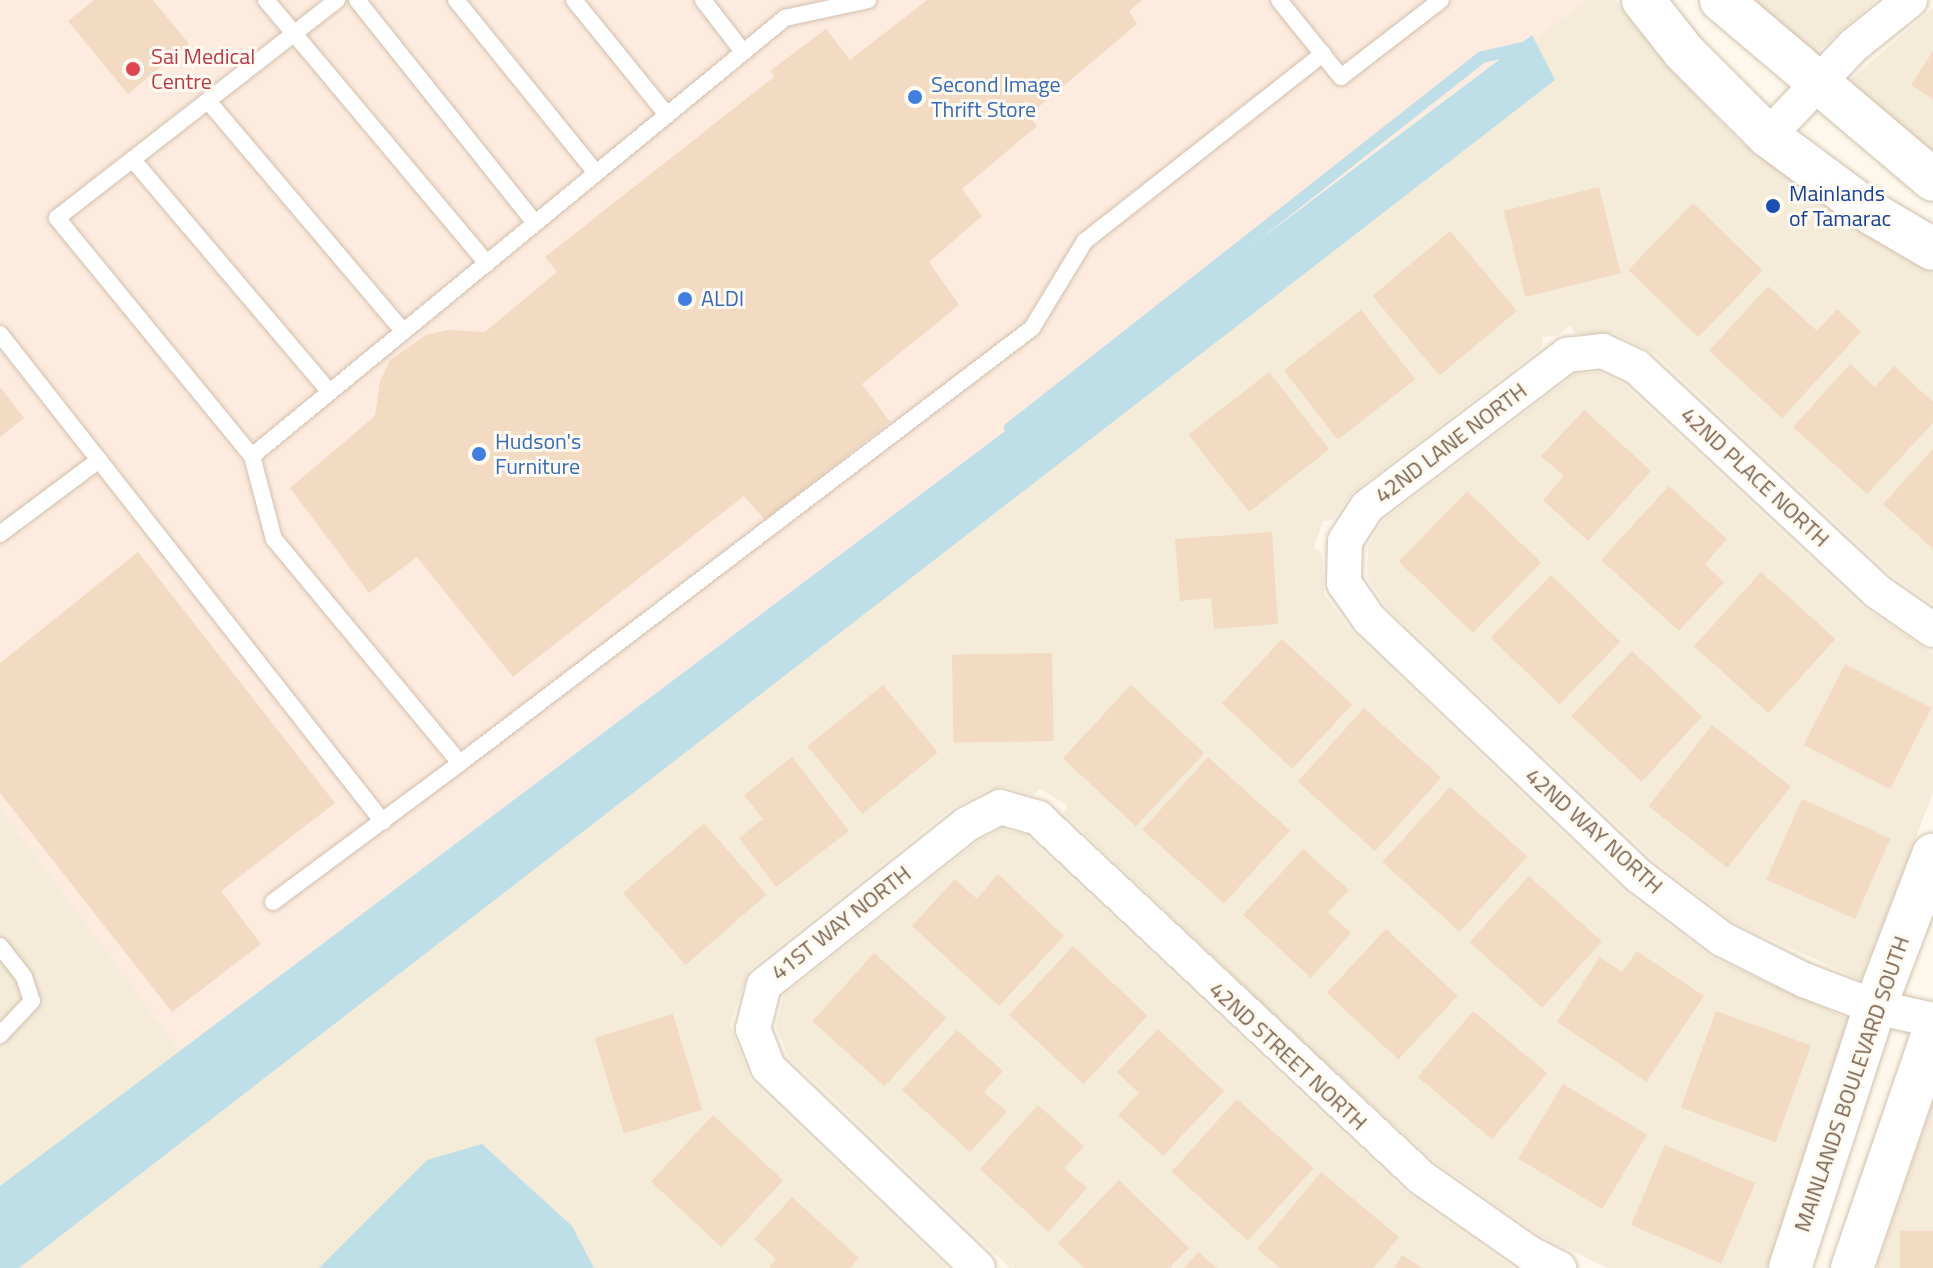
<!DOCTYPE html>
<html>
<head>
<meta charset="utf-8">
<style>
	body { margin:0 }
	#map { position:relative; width:1933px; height:1268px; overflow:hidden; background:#fdf8eb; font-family:"Titillium Web",sans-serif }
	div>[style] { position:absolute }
	.residential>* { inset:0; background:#f5ebd9 }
	.commercial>* { inset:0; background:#fdebdf }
	.water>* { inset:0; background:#bedee8 }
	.stream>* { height:12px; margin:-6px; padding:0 6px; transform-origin:6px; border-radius:6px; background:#bedee8 }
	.building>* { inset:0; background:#f3dac2; transform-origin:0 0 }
	.roads { filter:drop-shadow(0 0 2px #d1c1af) drop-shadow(0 0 2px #d1c1af) }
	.service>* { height:16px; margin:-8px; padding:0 8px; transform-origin:8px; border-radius:8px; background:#fff }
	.minor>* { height:34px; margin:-17px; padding:0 17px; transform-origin:17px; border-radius:17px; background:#fff }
	.tertiary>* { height:42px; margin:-21px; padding:0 21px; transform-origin:21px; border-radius:21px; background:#fff }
	.dots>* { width:22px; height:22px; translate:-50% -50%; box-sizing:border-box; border:4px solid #fffbf2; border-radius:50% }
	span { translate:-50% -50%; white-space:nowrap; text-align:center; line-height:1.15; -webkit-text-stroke:6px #fffbf2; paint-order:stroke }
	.health-label { font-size:22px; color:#be3a42 }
	.left { translate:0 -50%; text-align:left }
	.shop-label { font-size:22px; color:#366cbe }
	.transit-label { font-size:22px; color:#164399 }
	.street-label { font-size:22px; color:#7a604c }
</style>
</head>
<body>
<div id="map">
	<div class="residential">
		<div style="clip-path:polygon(1587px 0,1615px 0,1666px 64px,1737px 139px,1861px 231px,1933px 274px,1933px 604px,1894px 577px,1654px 353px,1614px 333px,1576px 334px,1570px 326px,1557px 336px,1542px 337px,1542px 347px,1353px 492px,1332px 520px,1323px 521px,1314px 548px,1322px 553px,1324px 594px,1350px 630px,1622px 890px,1711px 957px,1848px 1019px,1767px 1268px,1607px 1268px,1542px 1236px,1437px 1163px,1310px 1049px,1064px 813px,1067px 805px,1040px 789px,1033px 795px,1007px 787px,989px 789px,951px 809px,749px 970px,730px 1025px,751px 1081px,947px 1268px,594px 1268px,572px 1226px,427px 1160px,319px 1268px,19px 1268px,1555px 80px,1534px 40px)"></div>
		<div style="clip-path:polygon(1754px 0,1876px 0,1815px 54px)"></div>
		<div style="clip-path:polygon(1933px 8px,1933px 152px,1848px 82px)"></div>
		<div style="clip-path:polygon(1598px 372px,1622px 383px,1861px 606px,1933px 654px,1933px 793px,1861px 980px,1735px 923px,1655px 861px,1387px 607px,1367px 577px,1368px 546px,1384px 520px,1576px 374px)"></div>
		<div style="clip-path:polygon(0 807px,180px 1051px,0 1186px)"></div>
		<div style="clip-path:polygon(1002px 829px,1025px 835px,1408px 1194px,1513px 1268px,1010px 1268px,788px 1056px,776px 1027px,784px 995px,980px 840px)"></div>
		<div style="clip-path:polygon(1933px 1101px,1933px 1268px,1876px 1268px)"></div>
	</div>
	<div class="commercial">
		<div style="clip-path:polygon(0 0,1587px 0,1534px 40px,1531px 35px,180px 1051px,0 807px)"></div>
	</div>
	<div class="water">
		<div style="clip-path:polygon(1532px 35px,1555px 80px,19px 1268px,0 1268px,0 1186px)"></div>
		<div style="clip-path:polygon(482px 1144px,572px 1226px,594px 1268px,319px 1268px,427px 1160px)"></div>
	</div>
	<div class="stream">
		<div style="left:1010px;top:428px;width:600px;rotate:-38.17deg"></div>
		<div style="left:1482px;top:57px;width:46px;rotate:-12.5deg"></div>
	</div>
	<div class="building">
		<div style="clip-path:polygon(94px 0,153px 0,189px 44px,128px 94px,68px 21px)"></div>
		<div style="clip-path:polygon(927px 0,1142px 0,1129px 11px,1137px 24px,1029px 115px,1037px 126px,962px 189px,982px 216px,929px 262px,959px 305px,862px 384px,890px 422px,765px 520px,744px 496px,513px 677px,417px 557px,369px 593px,290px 488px,375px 416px,380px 381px,390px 360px,426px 335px,448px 330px,485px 332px,557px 272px,545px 257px,774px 77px,771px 70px,826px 29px,850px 60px)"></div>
		<div style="clip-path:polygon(1933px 51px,1933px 99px,1911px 85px)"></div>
		<div style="left:1599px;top:187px;width:89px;height:98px;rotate:76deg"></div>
		<div style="left:1693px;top:203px;width:97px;height:93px;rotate:44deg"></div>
		<div style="left:1450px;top:231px;width:104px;height:101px;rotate:50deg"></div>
		<div style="clip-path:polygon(1768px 286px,1817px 331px,1837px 309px,1861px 332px,1782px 418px,1709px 351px)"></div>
		<div style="left:1361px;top:310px;width:88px;height:98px;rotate:52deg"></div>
		<div style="clip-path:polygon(1850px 364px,1875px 387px,1894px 366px,1933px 402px,1933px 423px,1867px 494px,1793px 427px)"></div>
		<div style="left:1269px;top:372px;width:98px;height:102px;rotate:52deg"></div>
		<div style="clip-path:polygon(0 387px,24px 418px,0 437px)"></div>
		<div style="clip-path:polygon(1584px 410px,1651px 471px,1588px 541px,1543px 500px,1564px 476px,1541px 456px)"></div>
		<div style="clip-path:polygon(1933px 449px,1933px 549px,1883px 504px)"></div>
		<div style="clip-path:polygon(1669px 486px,1727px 539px,1705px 564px,1724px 582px,1679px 631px,1601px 560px)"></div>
		<div style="left:1467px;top:491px;width:103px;height:98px;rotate:44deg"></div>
		<div style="clip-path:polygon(1272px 532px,1278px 624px,1214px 629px,1211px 598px,1180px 601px,1175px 539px)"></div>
		<div style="clip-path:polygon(138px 552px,335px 803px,221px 891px,261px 944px,172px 1012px,0 793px,0 663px)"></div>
		<div style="left:1761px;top:572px;width:100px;height:100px;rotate:42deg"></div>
		<div style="left:1551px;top:575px;width:96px;height:87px;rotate:44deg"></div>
		<div style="left:1282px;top:639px;width:96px;height:88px;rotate:43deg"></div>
		<div style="left:1632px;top:651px;width:96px;height:89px;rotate:43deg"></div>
		<div style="left:1052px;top:653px;width:88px;height:100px;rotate:89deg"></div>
		<div style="left:1845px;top:664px;width:97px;height:91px;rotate:27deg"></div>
		<div style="left:883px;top:685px;width:87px;height:97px;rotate:51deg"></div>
		<div style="left:1131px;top:685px;width:100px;height:100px;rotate:43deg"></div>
		<div style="left:1364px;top:708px;width:104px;height:99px;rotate:42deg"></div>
		<div style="left:1712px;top:725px;width:100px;height:103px;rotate:38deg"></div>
		<div style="clip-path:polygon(792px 757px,849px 831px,776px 887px,739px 838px,763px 819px,744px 795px)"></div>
		<div style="left:1208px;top:757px;width:110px;height:98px;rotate:42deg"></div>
		<div style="left:1450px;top:787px;width:104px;height:101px;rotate:42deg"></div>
		<div style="left:1802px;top:799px;width:97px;height:88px;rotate:24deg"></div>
		<div style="left:704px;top:823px;width:95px;height:107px;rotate:49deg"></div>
		<div style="clip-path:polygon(1303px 849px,1349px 890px,1328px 912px,1351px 933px,1311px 978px,1243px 915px)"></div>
		<div style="clip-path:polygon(998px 874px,1064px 936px,999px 1006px,912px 926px,955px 879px,977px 899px)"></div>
		<div style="left:1529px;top:876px;width:98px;height:89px;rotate:42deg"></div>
		<div style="left:1386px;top:929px;width:98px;height:87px;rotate:43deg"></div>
		<div style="left:1073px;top:946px;width:102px;height:94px;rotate:43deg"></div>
		<div style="clip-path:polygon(1637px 951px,1704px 996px,1646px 1082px,1557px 1022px,1600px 957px,1622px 972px)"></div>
		<div style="left:874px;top:953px;width:97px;height:92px;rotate:42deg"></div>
		<div style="left:1473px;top:1011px;width:97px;height:86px;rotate:40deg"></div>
		<div style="left:1716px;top:1011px;width:101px;height:103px;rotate:20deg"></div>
		<div style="left:673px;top:1014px;width:100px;height:82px;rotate:73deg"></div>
		<div style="clip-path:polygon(1158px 1029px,1224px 1091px,1163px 1156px,1118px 1115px,1139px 1093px,1117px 1072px)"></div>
		<div style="clip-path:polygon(957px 1030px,1003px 1071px,984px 1092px,1007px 1112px,970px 1152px,902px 1090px)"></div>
		<div style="left:1563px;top:1084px;width:98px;height:87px;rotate:31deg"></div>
		<div style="left:1237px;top:1099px;width:103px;height:98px;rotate:42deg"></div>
		<div style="clip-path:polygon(1038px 1105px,1084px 1146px,1064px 1168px,1087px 1188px,1048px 1232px,980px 1169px)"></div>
		<div style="left:713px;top:1115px;width:96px;height:91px;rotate:43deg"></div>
		<div style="left:1665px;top:1145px;width:98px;height:87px;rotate:23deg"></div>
		<div style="clip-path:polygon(1321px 1172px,1399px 1237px,1373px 1268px,1280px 1268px,1257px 1249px)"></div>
		<div style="clip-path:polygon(1119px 1180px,1189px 1248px,1169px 1268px,1084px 1268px,1058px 1243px)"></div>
		<div style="clip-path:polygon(792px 1197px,859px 1258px,850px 1268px,769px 1268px,776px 1259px,754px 1239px)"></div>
		<div style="left:1900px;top:1231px;width:33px;height:37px"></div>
		<div style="clip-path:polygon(1198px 1252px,1217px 1268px,1184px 1268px)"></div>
		<div style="clip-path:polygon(1402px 1255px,1422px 1268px,1394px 1268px)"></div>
	</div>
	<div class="roads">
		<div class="service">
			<div style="left:266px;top:0;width:344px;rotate:50deg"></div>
			<div style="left:337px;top:0;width:355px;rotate:142.1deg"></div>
			<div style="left:57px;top:218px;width:308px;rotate:50.7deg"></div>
			<div style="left:252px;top:456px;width:86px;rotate:75.2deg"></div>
			<div style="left:274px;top:539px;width:291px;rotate:50.3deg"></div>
			<div style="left:460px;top:763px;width:719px;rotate:-37.25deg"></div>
			<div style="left:1032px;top:328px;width:102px;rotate:-58.7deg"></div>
			<div style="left:1085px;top:241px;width:303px;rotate:-38.2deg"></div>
			<div style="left:357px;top:0;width:285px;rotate:51.4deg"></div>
			<div style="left:456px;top:0;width:223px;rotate:51deg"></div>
			<div style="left:574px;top:0;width:148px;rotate:51deg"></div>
			<div style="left:703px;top:0;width:66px;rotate:52.4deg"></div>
			<div style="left:1279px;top:0;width:99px;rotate:51.2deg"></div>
			<div style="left:1341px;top:77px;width:126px;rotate:-37.6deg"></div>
			<div style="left:208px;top:101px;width:302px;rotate:49.7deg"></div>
			<div style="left:133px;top:160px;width:304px;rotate:49.7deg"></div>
			<div style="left:0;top:334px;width:620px;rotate:51.87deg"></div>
			<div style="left:252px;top:456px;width:690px;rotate:-39.41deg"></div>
			<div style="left:785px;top:18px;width:85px;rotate:-12.2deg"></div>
			<div style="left:0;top:534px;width:124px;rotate:-36.8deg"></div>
			<div style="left:273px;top:902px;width:233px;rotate:-36.6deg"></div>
			<div style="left:0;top:946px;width:39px;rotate:52deg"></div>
			<div style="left:24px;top:977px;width:25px;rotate:72deg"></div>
			<div style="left:32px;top:1001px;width:47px;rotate:133.3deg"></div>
		</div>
		<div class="minor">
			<div style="left:1768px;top:136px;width:125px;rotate:-46.6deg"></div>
			<div style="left:1854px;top:45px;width:72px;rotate:-38.8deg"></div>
			<div style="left:1933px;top:630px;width:67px;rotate:-145.4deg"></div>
			<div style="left:1878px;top:592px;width:330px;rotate:-137deg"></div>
			<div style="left:1637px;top:367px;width:38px;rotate:-155deg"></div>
			<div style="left:1603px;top:351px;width:36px;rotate:174deg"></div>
			<div style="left:1567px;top:355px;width:251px;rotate:142.8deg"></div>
			<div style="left:1367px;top:507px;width:40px;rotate:122.9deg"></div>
			<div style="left:1345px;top:541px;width:42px;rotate:91.4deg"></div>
			<div style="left:1344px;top:583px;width:44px;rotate:55.2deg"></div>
			<div style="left:1369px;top:619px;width:373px;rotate:43.6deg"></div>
			<div style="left:1639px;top:876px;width:104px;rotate:37.2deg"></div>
			<div style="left:1722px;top:939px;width:92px;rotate:26.6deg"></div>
			<div style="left:1804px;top:980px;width:76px;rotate:20.8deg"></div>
			<div style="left:1875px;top:1007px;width:59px;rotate:12.6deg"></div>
			<div style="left:978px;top:1268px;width:291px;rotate:-136.3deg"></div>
			<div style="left:768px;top:1067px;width:41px;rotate:-111.5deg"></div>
			<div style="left:753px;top:1029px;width:45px;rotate:-76deg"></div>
			<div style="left:764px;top:985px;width:259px;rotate:-38.4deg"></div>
			<div style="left:967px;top:824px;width:37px;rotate:-27deg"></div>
			<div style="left:1000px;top:807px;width:40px;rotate:16deg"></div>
			<div style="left:1038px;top:818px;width:526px;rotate:43.15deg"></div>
			<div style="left:1422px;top:1178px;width:131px;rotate:35deg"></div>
			<div style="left:1529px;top:1253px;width:34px;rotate:27deg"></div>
		</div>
		<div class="tertiary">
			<div style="left:1643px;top:0;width:66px;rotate:51.7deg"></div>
			<div style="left:1684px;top:52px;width:119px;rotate:45deg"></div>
			<div style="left:1768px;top:136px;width:131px;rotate:36.6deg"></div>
			<div style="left:1873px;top:214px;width:69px;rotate:30.3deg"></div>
			<div style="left:1721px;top:0;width:278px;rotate:40.3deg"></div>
			<div style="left:1790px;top:1268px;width:274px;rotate:-72deg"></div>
			<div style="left:1875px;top:1007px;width:163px;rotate:-69.1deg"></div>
			<div style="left:1852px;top:1268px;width:249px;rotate:-71deg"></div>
		</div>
	</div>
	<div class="dots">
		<div style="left:133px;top:69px;background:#e0444e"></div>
		<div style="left:915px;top:97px;background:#3f7fe0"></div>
		<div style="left:1773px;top:206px;background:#1a4fb4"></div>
		<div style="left:685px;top:299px;background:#3f7fe0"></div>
		<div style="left:479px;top:454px;background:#3f7fe0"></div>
	</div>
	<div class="health-label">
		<span class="left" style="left:151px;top:69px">Sai Medical<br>Centre</span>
	</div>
	<div class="shop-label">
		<span class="left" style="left:931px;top:97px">Second Image<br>Thrift Store</span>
		<span class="left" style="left:701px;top:299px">ALDI</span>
		<span class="left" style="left:495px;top:454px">Hudson's<br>Furniture</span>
	</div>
	<div class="transit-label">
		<span class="left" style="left:1789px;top:206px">Mainlands<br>of Tamarac</span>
	</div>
	<div class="street-label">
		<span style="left:1451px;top:443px;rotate:-37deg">42ND LANE NORTH</span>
		<span style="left:1755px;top:477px;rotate:43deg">42ND PLACE NORTH</span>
		<span style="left:1594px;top:831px;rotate:42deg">42ND WAY NORTH</span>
		<span style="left:841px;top:923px;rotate:-38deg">41ST WAY NORTH</span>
		<span style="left:1288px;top:1056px;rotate:43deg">42ND STREET NORTH</span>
		<span style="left:1852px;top:1084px;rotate:-71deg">MAINLANDS BOULEVARD SOUTH</span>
	</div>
</div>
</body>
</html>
